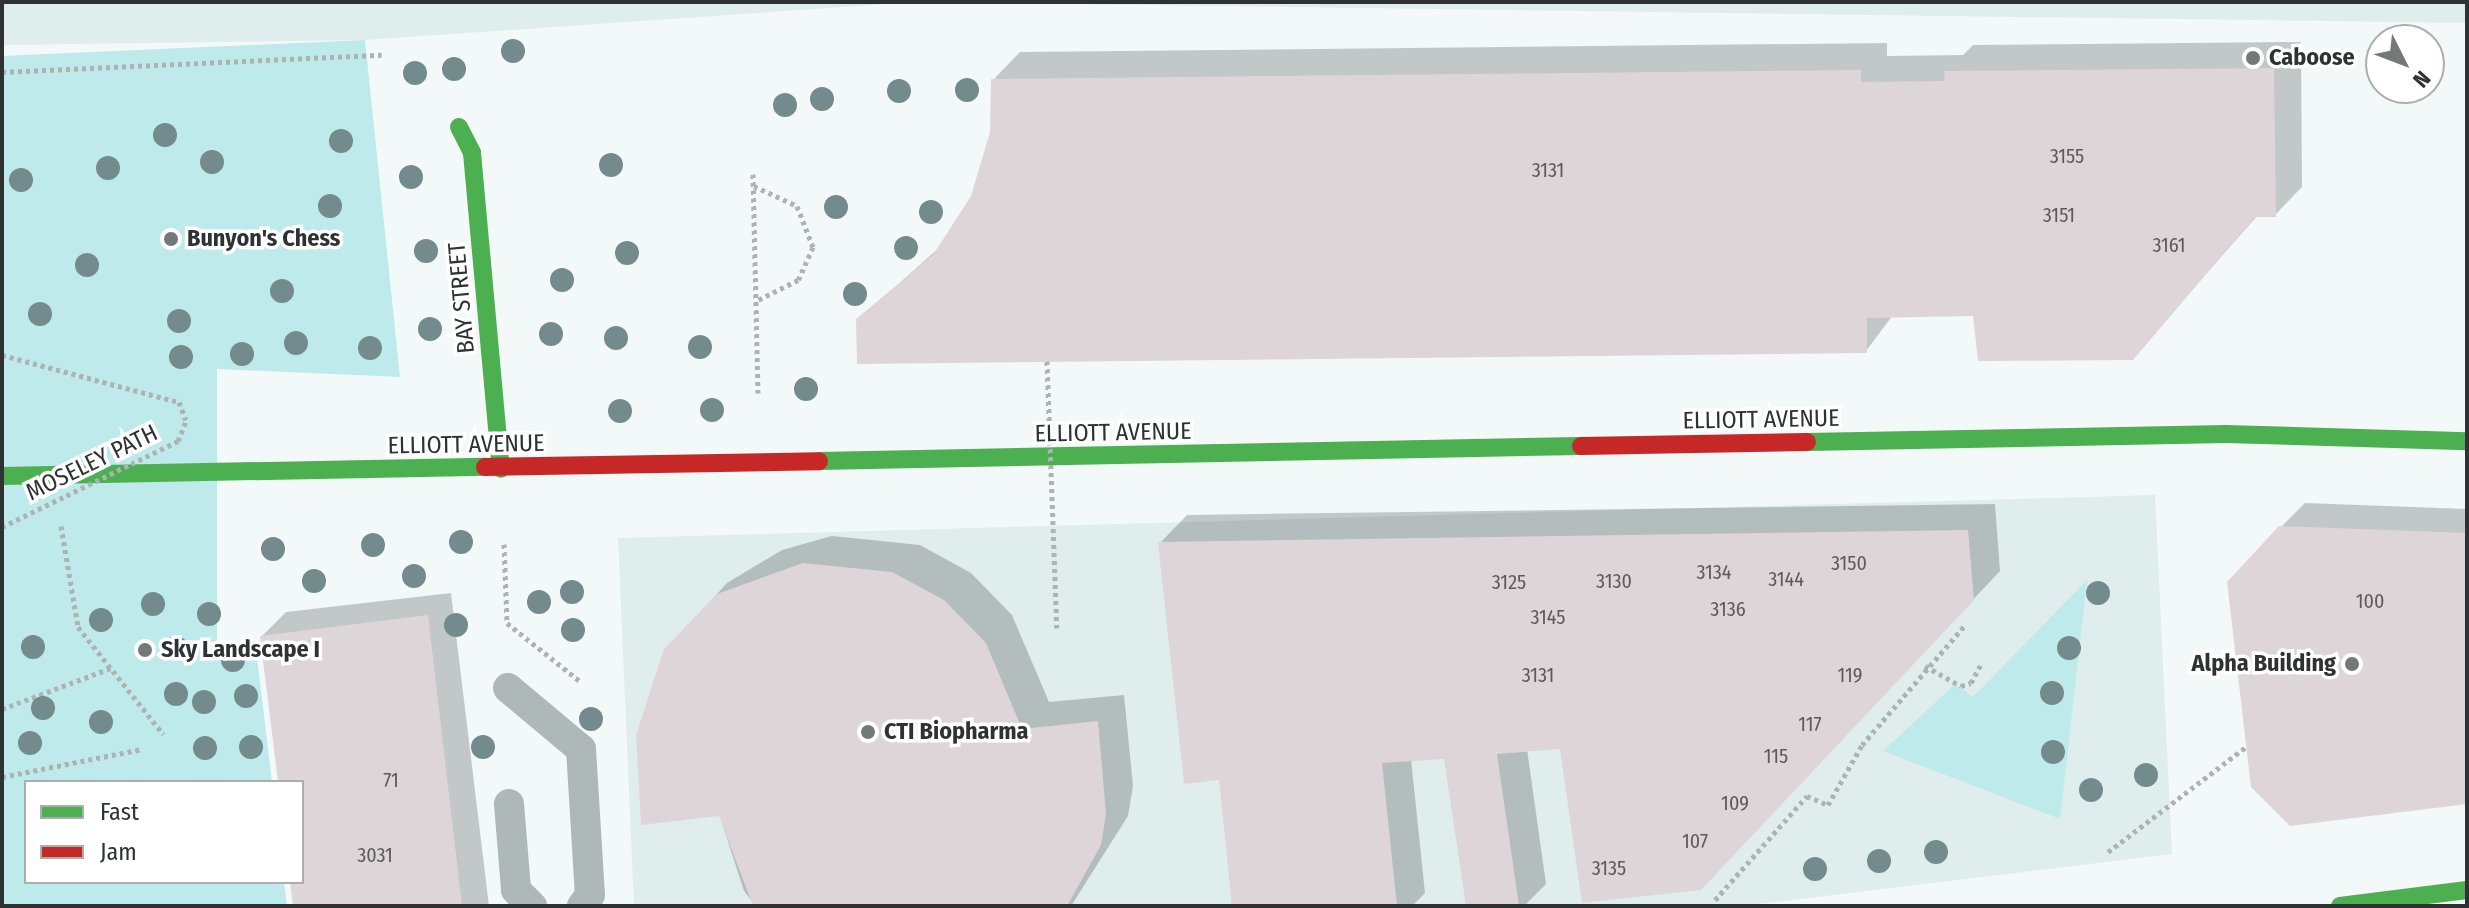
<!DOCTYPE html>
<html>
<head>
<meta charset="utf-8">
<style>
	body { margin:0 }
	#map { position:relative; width:2469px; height:908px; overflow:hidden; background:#f3f9f9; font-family:"Fira Sans Condensed",sans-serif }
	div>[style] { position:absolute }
	.built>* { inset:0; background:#e0eded }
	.green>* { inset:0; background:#beeaeb }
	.shadow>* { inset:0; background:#0003 }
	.building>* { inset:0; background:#ded5d9 }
	.path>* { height:5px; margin-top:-2.5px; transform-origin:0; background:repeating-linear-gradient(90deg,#adb3b3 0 4px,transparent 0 8px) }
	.lane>* { height:30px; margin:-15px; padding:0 15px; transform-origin:15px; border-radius:15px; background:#aeb8b8 }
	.fast>* { height:18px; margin:-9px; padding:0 9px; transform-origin:9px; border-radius:9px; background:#4caf50 }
	.jam>* { height:18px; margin:-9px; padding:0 9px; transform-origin:9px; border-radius:9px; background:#c62828 }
	.path-bridge>* { height:5px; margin-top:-2.5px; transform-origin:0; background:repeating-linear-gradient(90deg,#adb3b3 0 4px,transparent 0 8px) }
	.trees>* { width:24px; height:24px; margin:-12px; border-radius:50%; background:#738b8c }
	.dots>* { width:22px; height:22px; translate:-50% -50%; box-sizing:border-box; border:4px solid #fff; border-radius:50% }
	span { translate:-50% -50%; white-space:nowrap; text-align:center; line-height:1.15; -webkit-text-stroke:7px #fff; paint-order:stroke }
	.number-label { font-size:20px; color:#5b5b5c }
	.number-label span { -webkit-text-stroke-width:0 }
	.poi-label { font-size:24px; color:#2f3232; font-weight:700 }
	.left { translate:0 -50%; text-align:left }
	.right { translate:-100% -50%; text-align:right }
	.street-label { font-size:24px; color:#2f3232 }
	.frame { position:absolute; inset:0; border:4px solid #2f3232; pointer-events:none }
	.legend { position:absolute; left:24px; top:780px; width:280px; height:104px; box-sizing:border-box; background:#fff; border:2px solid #acadad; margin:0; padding:10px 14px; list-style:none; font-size:24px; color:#2f3232 }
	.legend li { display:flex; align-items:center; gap:16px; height:40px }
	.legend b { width:40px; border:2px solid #acadad }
	.north { position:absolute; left:2365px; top:24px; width:80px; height:80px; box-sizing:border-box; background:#fff; border:2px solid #acadad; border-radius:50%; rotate:132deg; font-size:22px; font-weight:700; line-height:32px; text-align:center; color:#2f3232 }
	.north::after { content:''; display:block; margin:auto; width:28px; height:36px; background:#747878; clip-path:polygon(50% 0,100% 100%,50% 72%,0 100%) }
</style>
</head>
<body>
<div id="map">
	<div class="built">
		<div style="clip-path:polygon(2px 2px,2467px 2px,2467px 23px,916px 2px,365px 40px,2px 45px)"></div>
		<div style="clip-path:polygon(2155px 495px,2172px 854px,1743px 906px,634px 906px,618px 538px)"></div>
	</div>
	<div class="green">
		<div style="clip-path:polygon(365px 40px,400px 377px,217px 369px,217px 645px,255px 641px,272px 782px,26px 782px,26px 882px,284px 882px,287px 906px,2px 906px,2px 56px)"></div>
		<div style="clip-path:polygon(2087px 580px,2060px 819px,1883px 751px,1955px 684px,1973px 697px)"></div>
	</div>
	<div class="shadow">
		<div style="clip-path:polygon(2301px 42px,2302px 187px,2275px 215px,2258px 215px,2132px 358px,1974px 314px,1893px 315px,1866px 351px,858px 320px,941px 246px,973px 197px,992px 132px,993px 80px,1020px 52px,1887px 43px,1887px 56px,1963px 55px,1973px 45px)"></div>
		<div style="clip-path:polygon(2305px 503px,2467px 509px,2467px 802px,2281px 527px)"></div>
		<div style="clip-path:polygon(1995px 504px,2000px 571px,1728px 860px,1562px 747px,1527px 749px,1546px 884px,1524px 906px,1468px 906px,1446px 756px,1411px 759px,1425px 893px,1412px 906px,1234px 906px,1221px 778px,1160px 543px,1187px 515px)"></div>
		<div style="clip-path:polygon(832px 536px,920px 545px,971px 573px,1012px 615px,1049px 702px,1124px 695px,1133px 786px,1128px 816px,1071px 906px,756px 906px,744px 891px,666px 650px,727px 583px,782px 550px)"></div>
		<div style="clip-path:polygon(451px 593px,489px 906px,295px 906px,292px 882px,302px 882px,302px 782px,280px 782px,262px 636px,286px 612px)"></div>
	</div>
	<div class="building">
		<div style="clip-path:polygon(2274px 68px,2276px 217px,2255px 217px,2133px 360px,1978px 361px,1973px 316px,1867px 318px,1867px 353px,857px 364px,856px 319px,933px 255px,971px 196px,990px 132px,991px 79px,1861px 70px,1861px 82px,1945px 81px,1944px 71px)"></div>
		<div style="clip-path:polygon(2279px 526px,2467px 533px,2467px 804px,2290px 826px,2251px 787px,2227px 582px)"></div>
		<div style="clip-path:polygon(1968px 530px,1974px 600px,1701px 890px,1582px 903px,1560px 749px,1497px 754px,1519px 906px,1466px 906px,1444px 759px,1382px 763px,1397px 906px,1232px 906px,1219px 780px,1184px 784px,1158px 542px)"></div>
		<div style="clip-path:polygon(803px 563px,892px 572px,944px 600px,986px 643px,1022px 729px,1098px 721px,1106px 814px,1101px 845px,1067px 906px,753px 906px,719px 816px,641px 825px,636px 735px,664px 649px,717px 594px)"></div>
		<div style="clip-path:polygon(428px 615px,462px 906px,293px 906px,290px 882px,302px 882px,302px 782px,278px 782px,260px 636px)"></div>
	</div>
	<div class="path">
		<div style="left:2px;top:72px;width:380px;rotate:-2.6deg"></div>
		<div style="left:753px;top:174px;width:219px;rotate:88.7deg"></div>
		<div style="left:754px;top:186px;width:47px;rotate:24.9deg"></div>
		<div style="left:797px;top:206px;width:44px;rotate:68.7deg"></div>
		<div style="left:813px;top:247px;width:36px;rotate:114deg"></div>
		<div style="left:798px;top:280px;width:47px;rotate:153.4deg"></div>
		<div style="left:2px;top:355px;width:183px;rotate:14.9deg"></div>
		<div style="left:179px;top:402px;width:19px;rotate:69deg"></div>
		<div style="left:61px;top:526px;width:102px;rotate:80.4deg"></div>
		<div style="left:78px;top:627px;width:137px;rotate:51.5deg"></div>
		<div style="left:504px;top:544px;width:79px;rotate:87.8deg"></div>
		<div style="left:507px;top:623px;width:95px;rotate:38.6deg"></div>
		<div style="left:1925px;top:666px;width:41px;rotate:29.1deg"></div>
		<div style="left:1961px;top:686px;width:10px;rotate:-17deg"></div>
		<div style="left:1971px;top:683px;width:24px;rotate:-62deg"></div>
		<div style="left:2px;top:709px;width:116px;rotate:-20.6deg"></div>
		<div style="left:2px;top:777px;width:143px;rotate:-11.3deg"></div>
		<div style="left:2108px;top:852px;width:175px;rotate:-37.3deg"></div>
		<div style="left:1715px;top:900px;width:139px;rotate:-48.5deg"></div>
		<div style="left:1807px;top:796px;width:23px;rotate:23deg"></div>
		<div style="left:1828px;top:805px;width:69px;rotate:-60.5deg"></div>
		<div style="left:1862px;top:745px;width:160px;rotate:-49.3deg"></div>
	</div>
	<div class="lane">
		<div style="left:508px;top:688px;width:95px;rotate:39.9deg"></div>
		<div style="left:581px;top:749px;width:146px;rotate:86.5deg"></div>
		<div style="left:590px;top:895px;width:14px;rotate:126deg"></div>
		<div style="left:509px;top:804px;width:86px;rotate:85.3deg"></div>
		<div style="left:516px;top:890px;width:23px;rotate:45deg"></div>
	</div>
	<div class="fast">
		<div style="left:459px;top:127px;width:29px;rotate:63deg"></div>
		<div style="left:472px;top:153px;width:317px;rotate:84.8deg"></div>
		<div style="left:1807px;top:442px;width:419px;rotate:-1.1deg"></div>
		<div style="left:2226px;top:434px;width:241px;rotate:1.7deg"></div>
		<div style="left:819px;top:461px;width:762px;rotate:-1.13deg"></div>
		<div style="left:2px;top:476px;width:483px;rotate:-1.1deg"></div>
		<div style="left:2340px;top:906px;width:128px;rotate:-7.2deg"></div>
	</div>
	<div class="jam">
		<div style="left:1581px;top:446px;width:226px;rotate:-1deg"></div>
		<div style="left:485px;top:467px;width:334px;rotate:-1deg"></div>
	</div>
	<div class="path-bridge">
		<div style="left:1047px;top:361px;width:267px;rotate:87.9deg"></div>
		<div style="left:2px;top:527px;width:196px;rotate:-26deg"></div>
		<div style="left:178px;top:441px;width:22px;rotate:-68deg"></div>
	</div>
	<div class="trees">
		<div style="left:513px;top:51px"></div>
		<div style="left:454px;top:69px"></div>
		<div style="left:415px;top:73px"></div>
		<div style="left:967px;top:90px"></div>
		<div style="left:899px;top:91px"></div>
		<div style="left:822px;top:99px"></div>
		<div style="left:785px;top:105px"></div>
		<div style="left:165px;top:135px"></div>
		<div style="left:341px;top:141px"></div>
		<div style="left:212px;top:162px"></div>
		<div style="left:611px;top:165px"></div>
		<div style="left:108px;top:168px"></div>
		<div style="left:411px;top:177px"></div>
		<div style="left:21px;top:180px"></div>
		<div style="left:330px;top:206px"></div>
		<div style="left:836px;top:207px"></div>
		<div style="left:931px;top:212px"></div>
		<div style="left:906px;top:248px"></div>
		<div style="left:426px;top:251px"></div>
		<div style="left:627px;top:253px"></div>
		<div style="left:87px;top:265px"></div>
		<div style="left:562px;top:280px"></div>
		<div style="left:282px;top:291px"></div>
		<div style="left:855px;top:294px"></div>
		<div style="left:40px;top:314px"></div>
		<div style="left:179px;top:321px"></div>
		<div style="left:430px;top:329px"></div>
		<div style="left:551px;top:334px"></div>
		<div style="left:616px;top:338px"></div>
		<div style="left:296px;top:343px"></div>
		<div style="left:700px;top:347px"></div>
		<div style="left:370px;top:348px"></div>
		<div style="left:242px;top:354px"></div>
		<div style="left:181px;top:357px"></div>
		<div style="left:806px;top:389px"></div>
		<div style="left:712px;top:410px"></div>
		<div style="left:620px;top:411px"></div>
		<div style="left:461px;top:542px"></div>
		<div style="left:373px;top:545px"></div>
		<div style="left:273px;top:549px"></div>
		<div style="left:414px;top:576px"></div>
		<div style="left:314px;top:581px"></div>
		<div style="left:572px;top:592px"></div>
		<div style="left:2098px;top:593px"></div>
		<div style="left:539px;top:602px"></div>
		<div style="left:153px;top:604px"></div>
		<div style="left:209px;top:614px"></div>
		<div style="left:101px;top:620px"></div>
		<div style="left:456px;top:625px"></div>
		<div style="left:573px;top:630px"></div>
		<div style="left:33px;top:647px"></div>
		<div style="left:176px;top:648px"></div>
		<div style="left:2069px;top:648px"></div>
		<div style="left:233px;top:660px"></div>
		<div style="left:2052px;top:693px"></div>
		<div style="left:176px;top:694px"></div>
		<div style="left:246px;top:696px"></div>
		<div style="left:204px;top:702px"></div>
		<div style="left:43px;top:708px"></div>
		<div style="left:591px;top:719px"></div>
		<div style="left:101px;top:722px"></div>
		<div style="left:30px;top:743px"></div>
		<div style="left:251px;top:747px"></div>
		<div style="left:483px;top:747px"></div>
		<div style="left:205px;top:748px"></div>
		<div style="left:2053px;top:752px"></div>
		<div style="left:2146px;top:775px"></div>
		<div style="left:2091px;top:790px"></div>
		<div style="left:1936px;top:852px"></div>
		<div style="left:1879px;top:861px"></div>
		<div style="left:1815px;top:869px"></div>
	</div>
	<div class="dots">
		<div style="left:2253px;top:58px;background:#747878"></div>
		<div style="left:171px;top:239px;background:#747878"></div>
		<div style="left:145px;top:650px;background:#747878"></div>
		<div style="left:2352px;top:664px;background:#747878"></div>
		<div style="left:868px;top:732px;background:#747878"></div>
	</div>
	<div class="number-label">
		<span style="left:2067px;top:156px">3155</span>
		<span style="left:1548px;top:170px">3131</span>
		<span style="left:2059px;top:215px">3151</span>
		<span style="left:2169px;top:245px">3161</span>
		<span style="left:1849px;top:563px">3150</span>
		<span style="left:1714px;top:572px">3134</span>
		<span style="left:1786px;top:579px">3144</span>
		<span style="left:1614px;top:581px">3130</span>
		<span style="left:1509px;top:582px">3125</span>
		<span style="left:2370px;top:601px">100</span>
		<span style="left:1728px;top:609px">3136</span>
		<span style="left:1548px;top:617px">3145</span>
		<span style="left:1538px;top:675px">3131</span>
		<span style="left:1850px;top:675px">119</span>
		<span style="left:1810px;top:724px">117</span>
		<span style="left:1776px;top:756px">115</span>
		<span style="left:391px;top:780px">71</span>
		<span style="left:1735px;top:803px">109</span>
		<span style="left:1695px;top:841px">107</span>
		<span style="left:375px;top:855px">3031</span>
		<span style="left:1609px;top:868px">3135</span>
	</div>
	<div class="poi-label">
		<span class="left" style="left:2269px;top:58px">Caboose</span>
		<span class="left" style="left:187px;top:239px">Bunyon's Chess</span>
		<span class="left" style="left:161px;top:650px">Sky Landscape I</span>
		<span class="right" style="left:2336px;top:664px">Alpha Building</span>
		<span class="left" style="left:884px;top:732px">CTI Biopharma</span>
	</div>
	<div class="street-label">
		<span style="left:462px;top:298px;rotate:-95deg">BAY STREET</span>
		<span style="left:1761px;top:420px;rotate:-1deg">ELLIOTT AVENUE</span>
		<span style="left:1113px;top:433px;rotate:-1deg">ELLIOTT AVENUE</span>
		<span style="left:466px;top:445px;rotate:-1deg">ELLIOTT AVENUE</span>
		<span style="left:92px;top:463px;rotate:-26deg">MOSELEY PATH</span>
	</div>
	<div class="frame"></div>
	<ul class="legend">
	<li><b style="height:10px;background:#4caf50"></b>Fast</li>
	<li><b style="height:10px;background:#c62828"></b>Jam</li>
	</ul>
	<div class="north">N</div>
</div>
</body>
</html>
